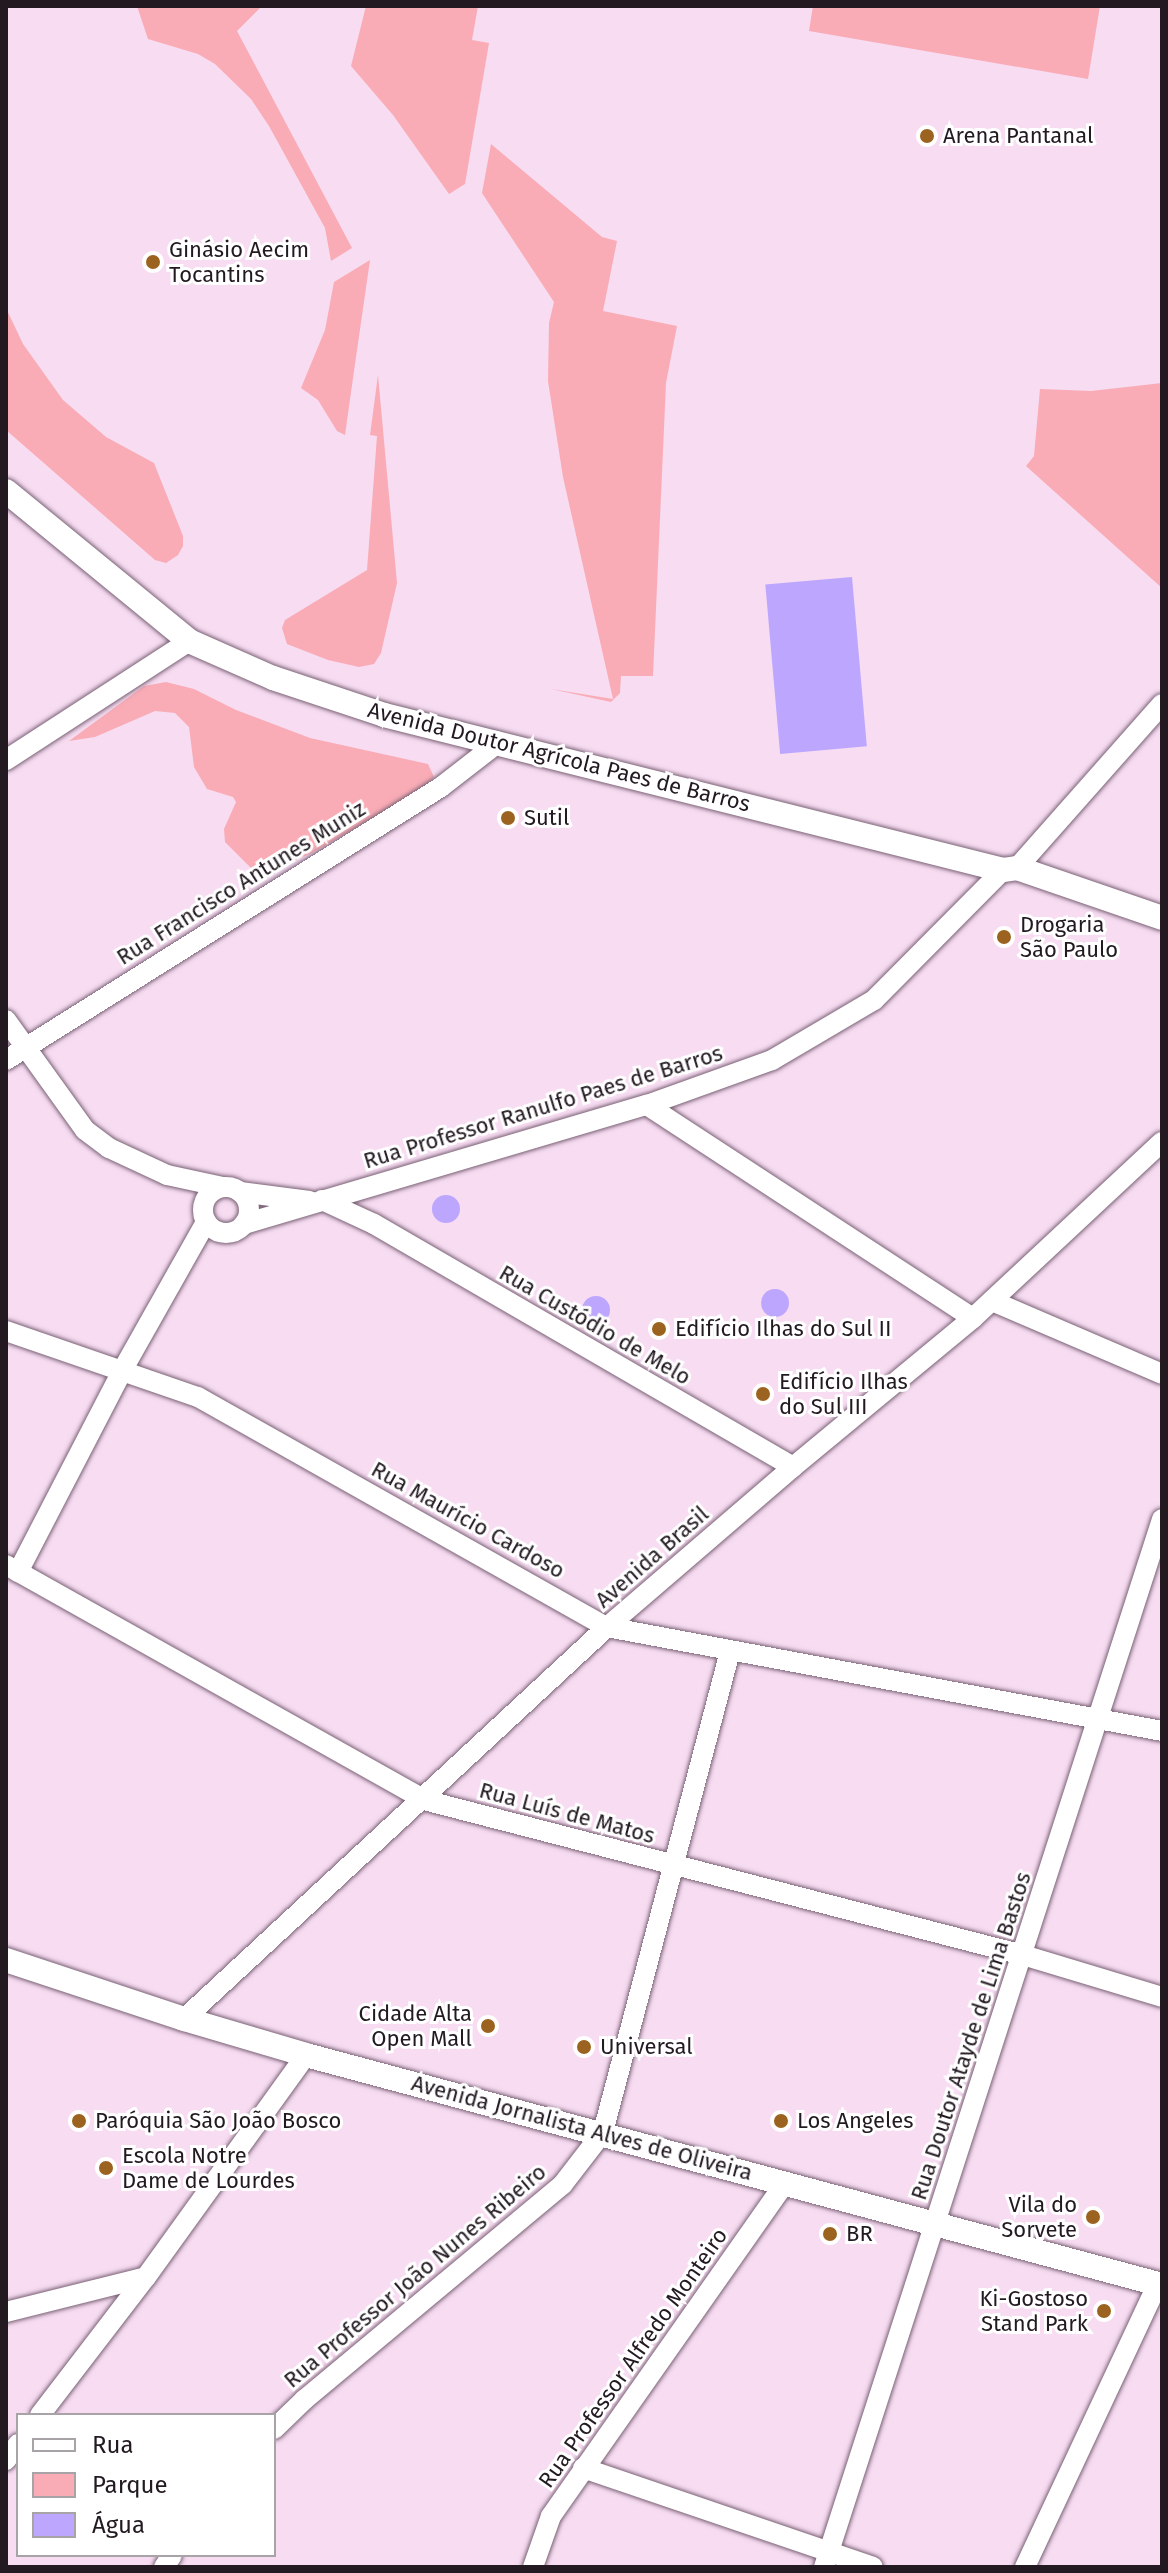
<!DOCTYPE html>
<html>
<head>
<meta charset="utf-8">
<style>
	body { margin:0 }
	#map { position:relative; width:1168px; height:2573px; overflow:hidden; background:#f7dcf2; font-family:"Fira Sans",sans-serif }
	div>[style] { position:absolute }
	.green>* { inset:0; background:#f9acb6 }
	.water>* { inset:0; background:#bda6fe; transform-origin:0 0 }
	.round { border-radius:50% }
	.roads { filter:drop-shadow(0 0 2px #796174) drop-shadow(0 0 2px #796174) }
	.minor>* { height:20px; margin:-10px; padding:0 10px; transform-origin:10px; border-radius:10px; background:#fff }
	.minor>.ring { margin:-10px; padding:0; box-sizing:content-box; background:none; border:20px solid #fff; border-radius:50% }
	.tertiary>* { height:24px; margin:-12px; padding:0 12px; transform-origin:12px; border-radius:12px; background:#fff }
	.dots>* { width:22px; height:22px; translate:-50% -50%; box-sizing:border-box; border:4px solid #fff; border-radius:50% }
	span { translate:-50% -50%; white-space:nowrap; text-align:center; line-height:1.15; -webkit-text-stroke:6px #fff; paint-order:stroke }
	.poi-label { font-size:22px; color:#221921 }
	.left { translate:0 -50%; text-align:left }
	.right { translate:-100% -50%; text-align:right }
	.street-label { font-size:22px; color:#221921 }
	.frame { position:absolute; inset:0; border:8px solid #221921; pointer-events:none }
	.legend { position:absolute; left:16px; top:2413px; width:260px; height:144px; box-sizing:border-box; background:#fff; border:2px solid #a7a3a6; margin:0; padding:10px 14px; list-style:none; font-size:24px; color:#221921 }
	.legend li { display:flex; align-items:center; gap:16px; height:40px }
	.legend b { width:40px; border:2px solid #a7a3a6 }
</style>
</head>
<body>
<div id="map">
	<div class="green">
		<div style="clip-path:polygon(137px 6px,262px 6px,237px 31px,352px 248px,331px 261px,325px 228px,269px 126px,251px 99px,215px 64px,198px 54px,148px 39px)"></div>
		<div style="clip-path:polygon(366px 6px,478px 6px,472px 40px,489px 43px,465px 184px,449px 194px,393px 115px,351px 66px)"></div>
		<div style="clip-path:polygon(813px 6px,1100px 6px,1088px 79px,809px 31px)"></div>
		<div style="clip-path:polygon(491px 144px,602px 237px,617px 241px,603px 311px,677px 326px,666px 383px,653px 676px,621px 676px,620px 693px,611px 702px,551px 689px,613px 699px,563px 477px,548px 381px,549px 323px,554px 302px,482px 193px)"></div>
		<div style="clip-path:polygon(370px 260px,354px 371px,345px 435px,337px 431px,318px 400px,301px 388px,325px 330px,334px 282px)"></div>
		<div style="clip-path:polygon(6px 308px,23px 344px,63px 400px,106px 437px,154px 463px,183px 536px,183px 546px,178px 555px,166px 563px,155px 560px,6px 430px)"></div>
		<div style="clip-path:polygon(378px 375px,397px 583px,381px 653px,374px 664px,359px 667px,328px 660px,287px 644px,282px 628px,285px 620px,367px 570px,377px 436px,370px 435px)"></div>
		<div style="clip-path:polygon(1162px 383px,1162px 588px,1026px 466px,1034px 456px,1040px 389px,1091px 391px)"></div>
		<div style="clip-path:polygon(166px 682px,194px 689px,236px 710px,310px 738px,428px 764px,434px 777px,423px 789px,312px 853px,271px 871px,254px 871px,225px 842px,224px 829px,236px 802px,233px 797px,207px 789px,194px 767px,189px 727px,175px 713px,155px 711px,95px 737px,69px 741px,144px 686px)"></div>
	</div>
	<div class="water">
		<div style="left:852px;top:577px;width:170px;height:87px;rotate:85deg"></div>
		<div class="round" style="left:432px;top:1195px;width:28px;height:28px"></div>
		<div class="round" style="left:761px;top:1289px;width:28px;height:28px"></div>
		<div class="round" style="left:582px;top:1296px;width:28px;height:28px"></div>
	</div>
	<div class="roads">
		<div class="minor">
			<div style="left:6px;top:760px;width:218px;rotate:-33deg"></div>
			<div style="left:1017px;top:868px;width:219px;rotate:-48.5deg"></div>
			<div style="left:6px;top:1020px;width:135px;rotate:54.3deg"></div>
			<div style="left:85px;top:1130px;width:30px;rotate:37deg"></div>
			<div style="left:109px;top:1148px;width:64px;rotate:25deg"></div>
			<div style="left:167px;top:1175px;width:57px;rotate:12.1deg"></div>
			<div style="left:6px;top:1060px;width:514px;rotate:-32.11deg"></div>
			<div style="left:441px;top:787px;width:73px;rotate:-37.8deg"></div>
			<div style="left:647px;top:1105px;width:389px;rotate:33.2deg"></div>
			<div class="ring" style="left:203px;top:1187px;width:26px;height:26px"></div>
			<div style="left:240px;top:1192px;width:70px;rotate:7.4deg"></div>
			<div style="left:322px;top:1200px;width:57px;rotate:24.8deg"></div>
			<div style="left:374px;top:1224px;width:484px;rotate:30.1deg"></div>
			<div style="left:244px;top:1224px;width:420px;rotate:-16.5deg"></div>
			<div style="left:647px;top:1105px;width:133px;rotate:-19.8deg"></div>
			<div style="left:772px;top:1060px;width:118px;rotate:-30.5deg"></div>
			<div style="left:874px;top:1000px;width:183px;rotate:-45.2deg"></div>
			<div style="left:992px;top:1301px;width:185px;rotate:23.2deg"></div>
			<div style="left:6px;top:1331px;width:203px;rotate:19deg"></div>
			<div style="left:198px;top:1397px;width:469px;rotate:29.4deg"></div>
			<div style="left:607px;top:1627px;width:565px;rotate:10.61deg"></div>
			<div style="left:6px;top:1565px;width:480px;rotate:29.3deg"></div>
			<div style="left:424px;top:1800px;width:619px;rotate:14.51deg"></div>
			<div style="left:1023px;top:1955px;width:145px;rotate:16.8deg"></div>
			<div style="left:18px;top:1572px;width:226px;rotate:-62.6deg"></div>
			<div style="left:122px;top:1371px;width:171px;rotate:-60.6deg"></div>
			<div style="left:184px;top:2019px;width:577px;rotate:-42.82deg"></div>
			<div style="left:607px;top:1627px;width:245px;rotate:-40.7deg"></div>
			<div style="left:793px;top:1467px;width:234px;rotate:-39.6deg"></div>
			<div style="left:973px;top:1318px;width:258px;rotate:-43deg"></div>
			<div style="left:6px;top:2312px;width:144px;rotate:-14deg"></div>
			<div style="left:40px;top:2415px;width:174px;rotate:-52.5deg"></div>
			<div style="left:146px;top:2277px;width:274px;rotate:-54.2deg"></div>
			<div style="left:274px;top:2429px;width:42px;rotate:-44deg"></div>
			<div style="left:304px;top:2400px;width:337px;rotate:-39.8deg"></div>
			<div style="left:563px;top:2184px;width:66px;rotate:-52.4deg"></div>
			<div style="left:603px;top:2132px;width:497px;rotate:-75.2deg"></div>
			<div style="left:6px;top:2460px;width:20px;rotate:-53deg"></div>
			<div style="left:583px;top:2468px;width:306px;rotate:18.8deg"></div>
			<div style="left:164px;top:2567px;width:14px;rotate:-56deg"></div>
			<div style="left:533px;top:2567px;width:54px;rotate:-70.6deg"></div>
			<div style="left:551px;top:2516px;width:407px;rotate:-54.9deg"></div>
			<div style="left:824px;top:2567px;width:1101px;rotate:-72.12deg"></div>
			<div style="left:1025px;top:2567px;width:314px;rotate:-64.9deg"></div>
		</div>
		<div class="tertiary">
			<div style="left:6px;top:491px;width:237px;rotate:39.3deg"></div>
			<div style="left:189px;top:641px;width:92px;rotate:23.8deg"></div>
			<div style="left:273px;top:678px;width:117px;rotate:18.4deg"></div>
			<div style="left:384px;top:715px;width:638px;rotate:14.06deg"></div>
			<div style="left:1003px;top:870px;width:14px;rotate:-8deg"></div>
			<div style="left:1017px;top:868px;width:153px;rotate:19deg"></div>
			<div style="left:6px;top:1960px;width:188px;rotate:18.3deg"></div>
			<div style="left:184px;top:2019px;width:127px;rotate:16.4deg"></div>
			<div style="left:306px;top:2055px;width:886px;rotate:15.04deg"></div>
		</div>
	</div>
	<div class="dots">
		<div style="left:927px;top:136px;background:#9b631f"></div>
		<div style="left:153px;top:262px;background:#9b631f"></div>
		<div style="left:508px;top:818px;background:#9b631f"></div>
		<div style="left:1004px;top:937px;background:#9b631f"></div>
		<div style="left:659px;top:1329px;background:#9b631f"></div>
		<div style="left:763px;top:1394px;background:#9b631f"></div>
		<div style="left:488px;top:2026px;background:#9b631f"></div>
		<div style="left:584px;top:2047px;background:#9b631f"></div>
		<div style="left:79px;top:2121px;background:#9b631f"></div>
		<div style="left:781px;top:2121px;background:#9b631f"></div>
		<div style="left:106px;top:2168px;background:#9b631f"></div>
		<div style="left:1093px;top:2217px;background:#9b631f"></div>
		<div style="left:830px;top:2234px;background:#9b631f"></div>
		<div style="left:1104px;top:2311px;background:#9b631f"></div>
	</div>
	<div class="poi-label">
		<span class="left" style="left:943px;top:136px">Arena Pantanal</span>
		<span class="left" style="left:169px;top:262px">Ginásio Aecim<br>Tocantins</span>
		<span class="left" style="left:524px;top:818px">Sutil</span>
		<span class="left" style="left:1020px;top:937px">Drogaria<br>São Paulo</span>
		<span class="left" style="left:675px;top:1329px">Edifício Ilhas do Sul II</span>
		<span class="left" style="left:779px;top:1394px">Edifício Ilhas<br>do Sul III</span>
		<span class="right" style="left:472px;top:2026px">Cidade Alta<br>Open Mall</span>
		<span class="left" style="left:600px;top:2047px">Universal</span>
		<span class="left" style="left:95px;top:2121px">Paróquia São João Bosco</span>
		<span class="left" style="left:797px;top:2121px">Los Angeles</span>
		<span class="left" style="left:122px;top:2168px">Escola Notre<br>Dame de Lourdes</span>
		<span class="right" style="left:1077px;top:2217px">Vila do<br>Sorvete</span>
		<span class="left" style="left:846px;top:2234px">BR</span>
		<span class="right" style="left:1088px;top:2311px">Ki-Gostoso<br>Stand Park</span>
	</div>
	<div class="street-label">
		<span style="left:559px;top:757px;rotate:14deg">Avenida Doutor Agrícola Paes de Barros</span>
		<span style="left:241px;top:883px;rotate:-32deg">Rua Francisco Antunes Muniz</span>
		<span style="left:543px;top:1107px;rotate:-17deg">Rua Professor Ranulfo Paes de Barros</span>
		<span style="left:595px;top:1325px;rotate:30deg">Rua Custódio de Melo</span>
		<span style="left:468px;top:1520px;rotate:29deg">Rua Maurício Cardoso</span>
		<span style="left:652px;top:1557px;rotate:-41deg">Avenida Brasil</span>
		<span style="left:567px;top:1813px;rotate:15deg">Rua Luís de Matos</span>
		<span style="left:971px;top:2036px;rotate:-72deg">Rua Doutor Atayde de Lima Bastos</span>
		<span style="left:582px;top:2128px;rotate:15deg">Avenida Jornalista Alves de Oliveira</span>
		<span style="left:415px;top:2276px;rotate:-40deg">Rua Professor João Nunes Ribeiro</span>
		<span style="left:633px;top:2358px;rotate:-55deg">Rua Professor Alfredo Monteiro</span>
	</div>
	<div class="frame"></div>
	<ul class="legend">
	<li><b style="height:10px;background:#fff"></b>Rua</li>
	<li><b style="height:22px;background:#f9acb6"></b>Parque</li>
	<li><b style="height:22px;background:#bda6fe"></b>Água</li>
	</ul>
</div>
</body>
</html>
